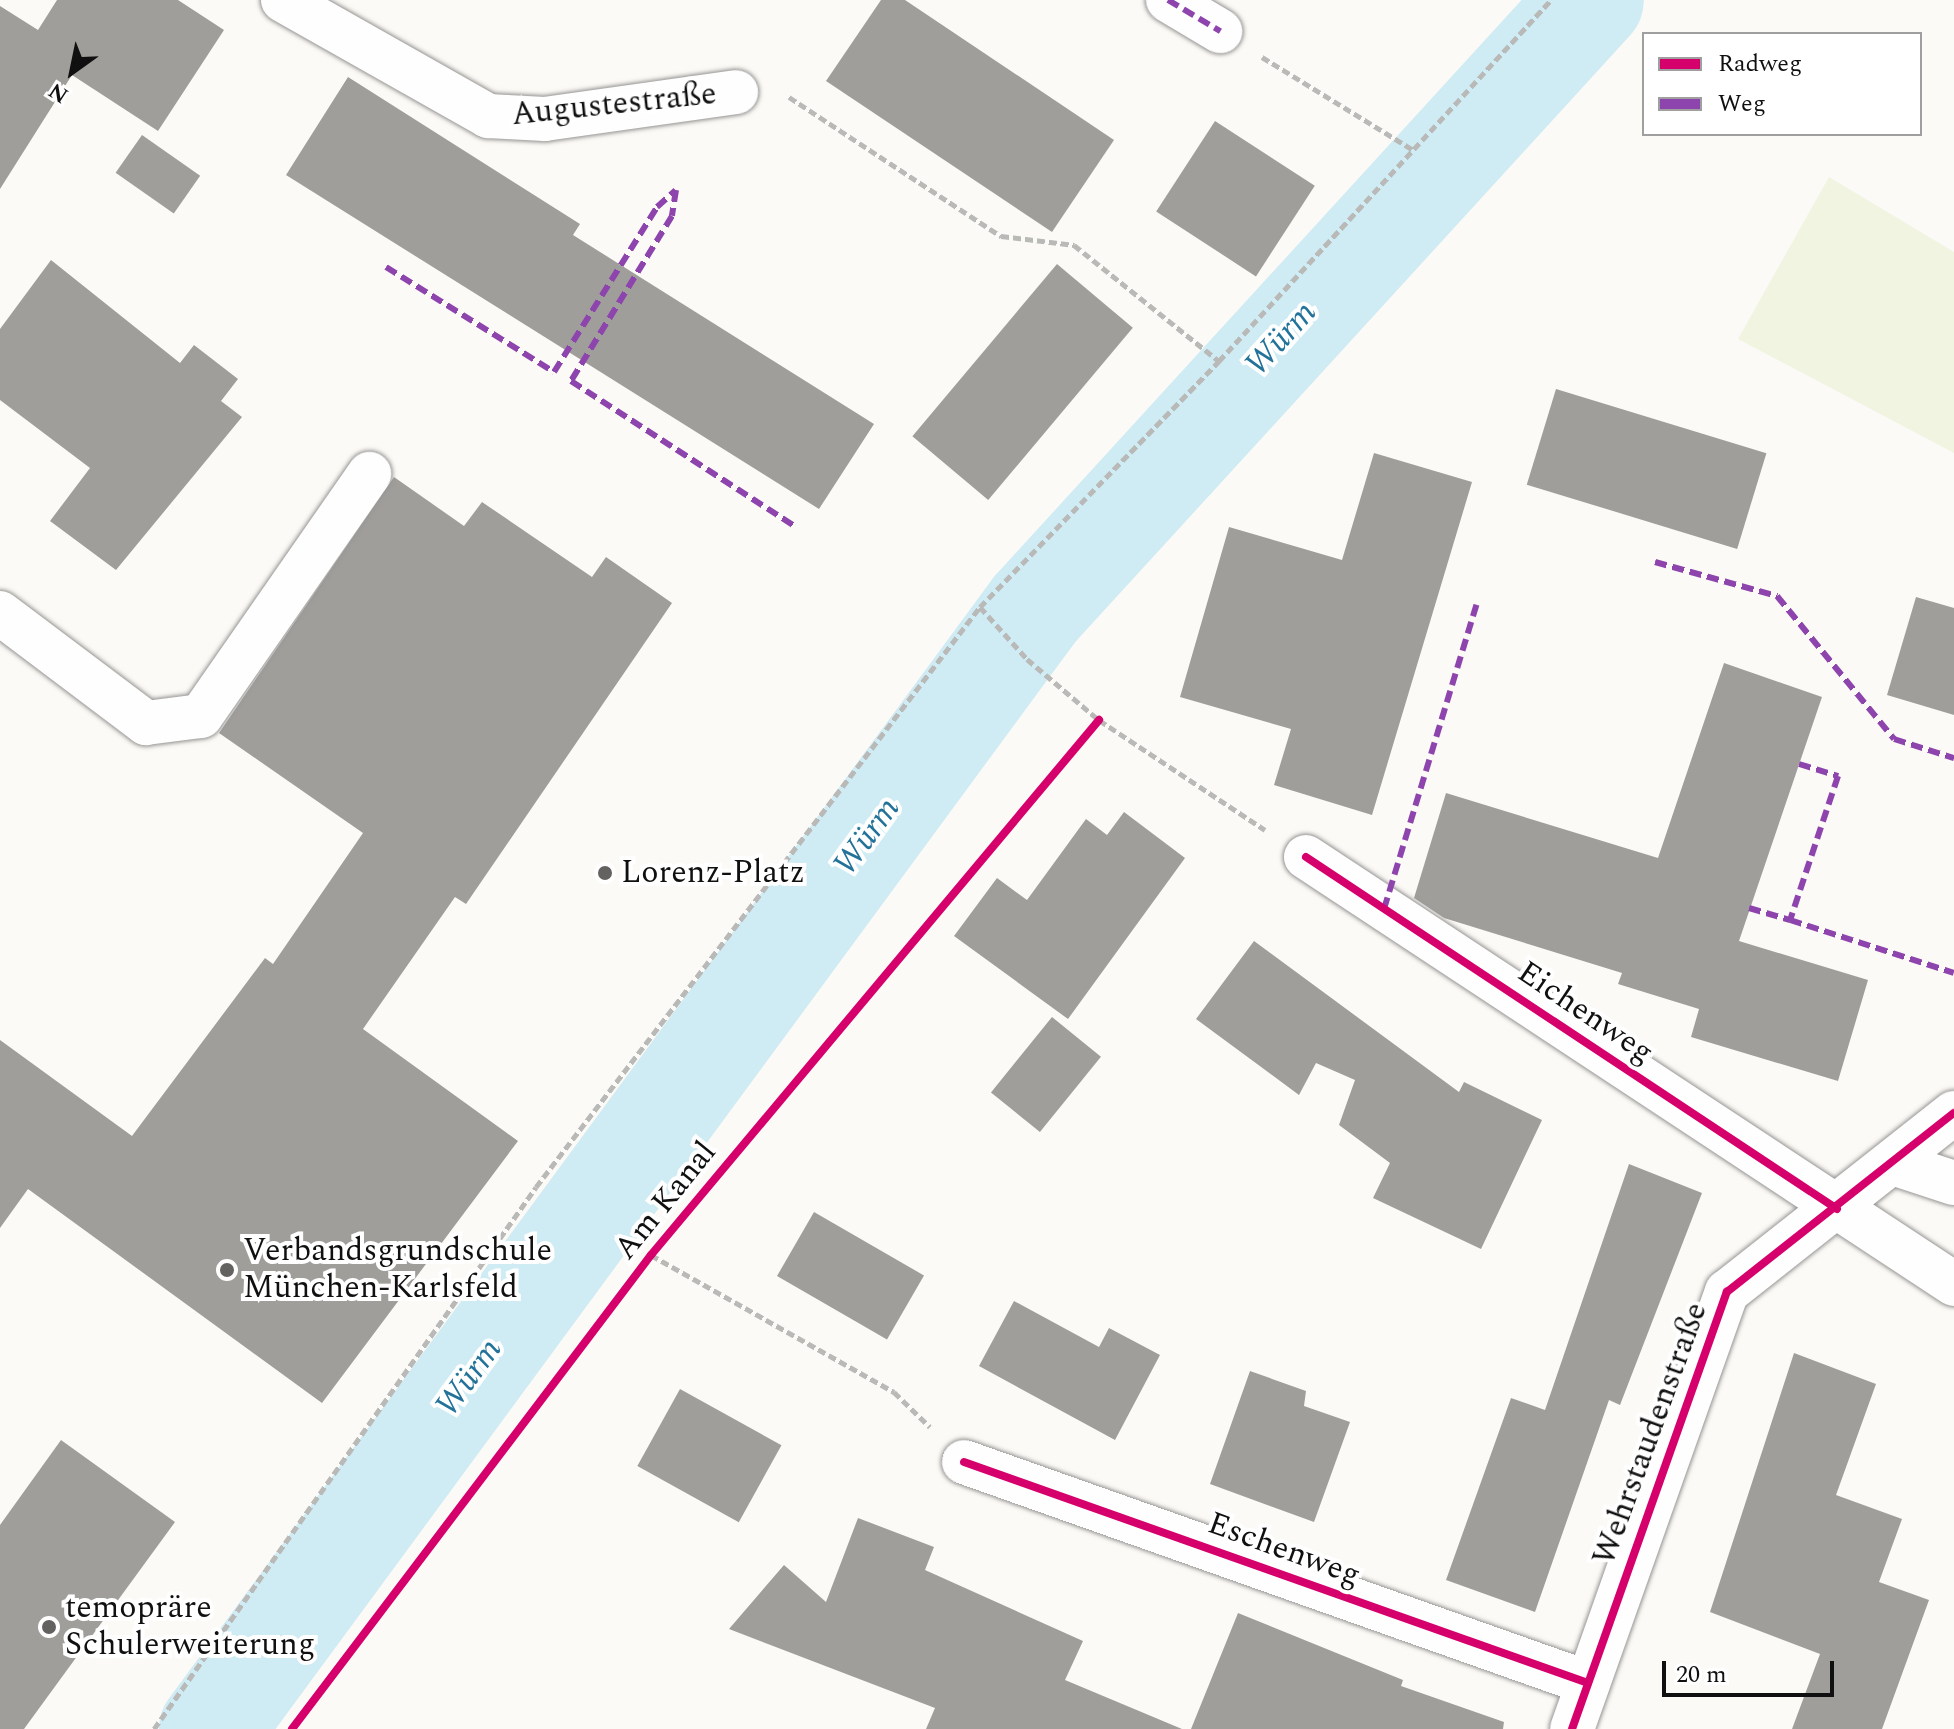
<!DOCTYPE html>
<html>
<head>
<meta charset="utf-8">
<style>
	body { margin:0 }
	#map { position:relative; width:1954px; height:1729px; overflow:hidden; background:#fcfaf6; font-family:Spectral,serif }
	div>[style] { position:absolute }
	.pitch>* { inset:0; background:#f0f4e1 }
	.river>* { height:104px; margin:-52px; padding:0 52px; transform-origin:52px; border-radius:52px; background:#cfebf3 }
	.building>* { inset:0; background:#a09e9b; transform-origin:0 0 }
	.path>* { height:5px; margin-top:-2.5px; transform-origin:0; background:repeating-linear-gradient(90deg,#b9b9b8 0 8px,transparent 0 12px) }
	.roads { filter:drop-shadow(0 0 2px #969594) drop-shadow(0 0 2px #969594) }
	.minor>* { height:44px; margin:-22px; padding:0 22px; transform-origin:22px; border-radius:22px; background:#fffefe }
	.quiet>* { height:6px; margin-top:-3px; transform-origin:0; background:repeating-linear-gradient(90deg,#8e44ad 0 12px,transparent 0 18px) }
	.cycleway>* { height:8px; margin:-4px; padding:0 4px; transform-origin:4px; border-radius:4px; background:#d6006c }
	.dots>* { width:22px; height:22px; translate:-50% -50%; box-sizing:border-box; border:4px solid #fff; border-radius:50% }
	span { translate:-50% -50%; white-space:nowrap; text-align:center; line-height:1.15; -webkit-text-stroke:8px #fff; paint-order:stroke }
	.street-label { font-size:32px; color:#101010 }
	.poi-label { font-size:32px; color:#101010 }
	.left { translate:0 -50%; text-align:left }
	.water-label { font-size:34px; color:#227299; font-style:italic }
	.legend { position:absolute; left:1642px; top:32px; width:280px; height:104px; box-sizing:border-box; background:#fff; border:2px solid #9f9f9f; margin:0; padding:10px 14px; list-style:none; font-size:24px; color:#101010 }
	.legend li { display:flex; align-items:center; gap:16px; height:40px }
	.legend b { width:40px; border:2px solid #9f9f9f }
	.north { position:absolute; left:32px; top:32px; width:80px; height:80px; -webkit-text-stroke:6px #fff; paint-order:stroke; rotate:213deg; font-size:22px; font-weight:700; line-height:32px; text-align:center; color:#101010 }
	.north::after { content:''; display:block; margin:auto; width:28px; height:36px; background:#101010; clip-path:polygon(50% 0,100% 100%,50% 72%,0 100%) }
	.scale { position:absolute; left:1662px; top:1661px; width:172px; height:36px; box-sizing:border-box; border:4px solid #101010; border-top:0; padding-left:10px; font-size:24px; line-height:28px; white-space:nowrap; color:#101010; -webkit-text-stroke:6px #fff; paint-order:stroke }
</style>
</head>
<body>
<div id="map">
	<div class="pitch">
		<div style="clip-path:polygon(1829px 177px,1954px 252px,1954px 453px,1738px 339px)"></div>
	</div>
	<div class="river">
		<div style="left:211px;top:1729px;width:1390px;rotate:-53.66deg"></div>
		<div style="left:1035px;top:609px;width:825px;rotate:-47.55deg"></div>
	</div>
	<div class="building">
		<div style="clip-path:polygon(57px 0,178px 0,224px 30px,158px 131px,72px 75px,0 189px,0 6px,38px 30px)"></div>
		<div style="clip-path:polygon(881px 0,905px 0,1114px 140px,1052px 232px,826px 81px)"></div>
		<div style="clip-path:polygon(348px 77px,580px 224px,573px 235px,874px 424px,819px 509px,286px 175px)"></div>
		<div style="left:1215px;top:121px;width:119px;height:108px;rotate:33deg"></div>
		<div style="left:142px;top:135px;width:71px;height:46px;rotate:35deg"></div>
		<div style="clip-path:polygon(51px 260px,180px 363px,194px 345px,238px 379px,221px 401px,242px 417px,116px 570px,50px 521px,90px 468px,0 400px,0 329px)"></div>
		<div style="left:1057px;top:264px;width:99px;height:225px;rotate:40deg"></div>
		<div style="left:1556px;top:389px;width:220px;height:100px;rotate:17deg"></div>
		<div style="clip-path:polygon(1374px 453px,1472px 482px,1372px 815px,1274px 785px,1291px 729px,1180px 697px,1229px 527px,1342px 560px)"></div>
		<div style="clip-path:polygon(394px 477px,464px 526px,482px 502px,592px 577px,606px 557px,672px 603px,466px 904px,455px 897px,363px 1029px,518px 1141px,322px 1403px,28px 1189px,0 1228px,0 1040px,132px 1136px,265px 958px,273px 964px,363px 833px,219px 733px)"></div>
		<div style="clip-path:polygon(1916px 597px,1954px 608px,1954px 715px,1887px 695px)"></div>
		<div style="clip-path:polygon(1724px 663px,1822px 697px,1739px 941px,1868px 980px,1838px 1081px,1691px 1037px,1699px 1009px,1618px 984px,1622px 973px,1444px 918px,1414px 898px,1446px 793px,1658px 858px)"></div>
		<div style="clip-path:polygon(1124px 812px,1185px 858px,1068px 1019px,954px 936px,997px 878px,1027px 900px,1086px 819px,1107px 835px)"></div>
		<div style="clip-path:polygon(1254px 941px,1459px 1092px,1464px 1082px,1542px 1120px,1481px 1249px,1373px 1198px,1390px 1163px,1339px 1125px,1355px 1080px,1316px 1063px,1299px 1095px,1196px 1019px)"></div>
		<div style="left:1052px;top:1017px;width:63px;height:97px;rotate:39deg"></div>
		<div style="clip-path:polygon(1629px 1164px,1702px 1193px,1620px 1405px,1609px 1400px,1535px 1612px,1446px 1580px,1511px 1398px,1545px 1410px)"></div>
		<div style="left:814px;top:1212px;width:127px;height:74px;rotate:30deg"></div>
		<div style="clip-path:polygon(1014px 1301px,1099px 1347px,1109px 1328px,1160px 1355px,1115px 1440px,979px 1366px)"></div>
		<div style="clip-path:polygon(1794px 1353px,1876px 1384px,1836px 1495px,1902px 1519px,1879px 1582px,1929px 1600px,1882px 1729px,1792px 1729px,1820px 1654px,1710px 1612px)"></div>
		<div style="clip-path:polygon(1250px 1371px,1306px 1391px,1304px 1406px,1350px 1422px,1314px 1522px,1210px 1484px)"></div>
		<div style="left:680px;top:1389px;width:116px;height:88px;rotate:29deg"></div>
		<div style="clip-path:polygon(61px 1440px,175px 1522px,24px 1729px,0 1729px,0 1525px)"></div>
		<div style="clip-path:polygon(858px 1518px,934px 1547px,925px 1570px,1083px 1641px,1065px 1680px,1182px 1729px,926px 1729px,935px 1708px,729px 1629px,784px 1565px,826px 1602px)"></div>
		<div style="clip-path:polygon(1238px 1613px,1403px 1680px,1401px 1686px,1504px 1722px,1503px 1729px,1191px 1729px)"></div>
	</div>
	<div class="path">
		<div style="left:1262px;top:57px;width:177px;rotate:31.6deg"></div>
		<div style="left:789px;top:97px;width:254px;rotate:33.3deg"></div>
		<div style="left:1001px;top:236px;width:74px;rotate:7deg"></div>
		<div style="left:1074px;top:245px;width:186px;rotate:38.7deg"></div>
		<div style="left:980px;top:607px;width:343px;rotate:-45.8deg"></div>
		<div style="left:1219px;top:361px;width:490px;rotate:-47.4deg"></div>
		<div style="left:651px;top:1255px;width:279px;rotate:29.4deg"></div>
		<div style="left:894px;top:1392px;width:50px;rotate:44.2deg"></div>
		<div style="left:154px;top:1729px;width:663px;rotate:-54.82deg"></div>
		<div style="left:536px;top:1187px;width:730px;rotate:-52.57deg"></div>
		<div style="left:980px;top:607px;width:70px;rotate:47.9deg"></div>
		<div style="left:1027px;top:659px;width:94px;rotate:40.3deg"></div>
		<div style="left:1099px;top:720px;width:199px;rotate:33.5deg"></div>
		<div style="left:292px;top:1729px;width:595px;rotate:-52.86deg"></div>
		<div style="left:651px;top:1255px;width:698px;rotate:-50.06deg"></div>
	</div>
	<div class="roads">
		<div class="minor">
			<div style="left:283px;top:0;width:236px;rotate:29.5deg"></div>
			<div style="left:488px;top:116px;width:57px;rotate:3deg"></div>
			<div style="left:545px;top:119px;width:193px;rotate:-8deg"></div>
			<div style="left:1168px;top:0;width:61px;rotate:30.8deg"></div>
			<div style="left:0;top:613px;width:183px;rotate:37deg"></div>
			<div style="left:146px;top:723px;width:55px;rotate:-7.3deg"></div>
			<div style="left:201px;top:716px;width:295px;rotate:-55.2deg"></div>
			<div style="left:1306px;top:857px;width:776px;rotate:33.38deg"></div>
			<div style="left:1893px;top:1163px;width:64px;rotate:18.2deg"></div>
			<div style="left:964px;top:1462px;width:662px;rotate:19.5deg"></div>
			<div style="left:1572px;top:1729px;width:464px;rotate:-70.5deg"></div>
			<div style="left:1727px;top:1292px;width:289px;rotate:-38.3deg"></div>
		</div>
	</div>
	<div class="quiet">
		<div style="left:1168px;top:0;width:61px;rotate:30.8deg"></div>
		<div style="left:676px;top:190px;width:26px;rotate:99deg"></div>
		<div style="left:672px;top:216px;width:193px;rotate:121.5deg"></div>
		<div style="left:571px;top:381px;width:265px;rotate:33deg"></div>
		<div style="left:386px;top:267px;width:198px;rotate:32deg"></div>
		<div style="left:554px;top:372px;width:195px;rotate:-58deg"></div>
		<div style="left:657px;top:207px;width:25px;rotate:-42deg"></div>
		<div style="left:1655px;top:562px;width:127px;rotate:15.6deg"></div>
		<div style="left:1777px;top:596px;width:185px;rotate:50.7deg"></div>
		<div style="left:1894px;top:739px;width:63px;rotate:17.6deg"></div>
		<div style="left:1799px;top:764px;width:41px;rotate:17.1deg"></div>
		<div style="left:1838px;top:776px;width:152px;rotate:108.4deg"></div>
		<div style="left:1790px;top:920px;width:172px;rotate:17.9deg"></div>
		<div style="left:1749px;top:908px;width:43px;rotate:16.3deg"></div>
		<div style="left:1384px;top:909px;width:321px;rotate:-73.1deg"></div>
	</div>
	<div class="cycleway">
		<div style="left:1306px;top:857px;width:637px;rotate:33.54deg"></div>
		<div style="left:964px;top:1462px;width:662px;rotate:19.5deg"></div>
		<div style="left:292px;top:1729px;width:595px;rotate:-52.86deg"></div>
		<div style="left:651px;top:1255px;width:698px;rotate:-50.06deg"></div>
		<div style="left:1572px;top:1729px;width:464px;rotate:-70.5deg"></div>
		<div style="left:1727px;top:1292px;width:289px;rotate:-38.3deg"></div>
	</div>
	<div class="dots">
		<div style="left:605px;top:873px;background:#636260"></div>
		<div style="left:227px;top:1270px;background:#636260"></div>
		<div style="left:49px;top:1627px;background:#636260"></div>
	</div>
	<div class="street-label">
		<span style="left:614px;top:105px;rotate:-6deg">Augustestraße</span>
		<span style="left:1585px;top:1013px;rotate:34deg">Eichenweg</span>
		<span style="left:666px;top:1201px;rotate:-51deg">Am Kanal</span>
		<span style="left:1651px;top:1434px;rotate:-70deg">Wehrstaudenstraße</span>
		<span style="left:1284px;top:1550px;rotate:20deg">Eschenweg</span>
	</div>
	<div class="poi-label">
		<span class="left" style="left:621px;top:873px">Lorenz-Platz</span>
		<span class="left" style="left:243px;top:1270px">Verbandsgrundschule<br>München-Karlsfeld</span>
		<span class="left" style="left:65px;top:1627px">temopräre<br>Schulerweiterung</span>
	</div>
	<div class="water-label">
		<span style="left:1281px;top:339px;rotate:-48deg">Würm</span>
		<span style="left:867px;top:837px;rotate:-54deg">Würm</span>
		<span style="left:469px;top:1378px;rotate:-54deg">Würm</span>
	</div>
	<ul class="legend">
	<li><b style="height:10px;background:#d6006c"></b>Radweg</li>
	<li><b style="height:10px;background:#8e44ad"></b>Weg</li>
	</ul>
	<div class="north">N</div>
	<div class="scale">20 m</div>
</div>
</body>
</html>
